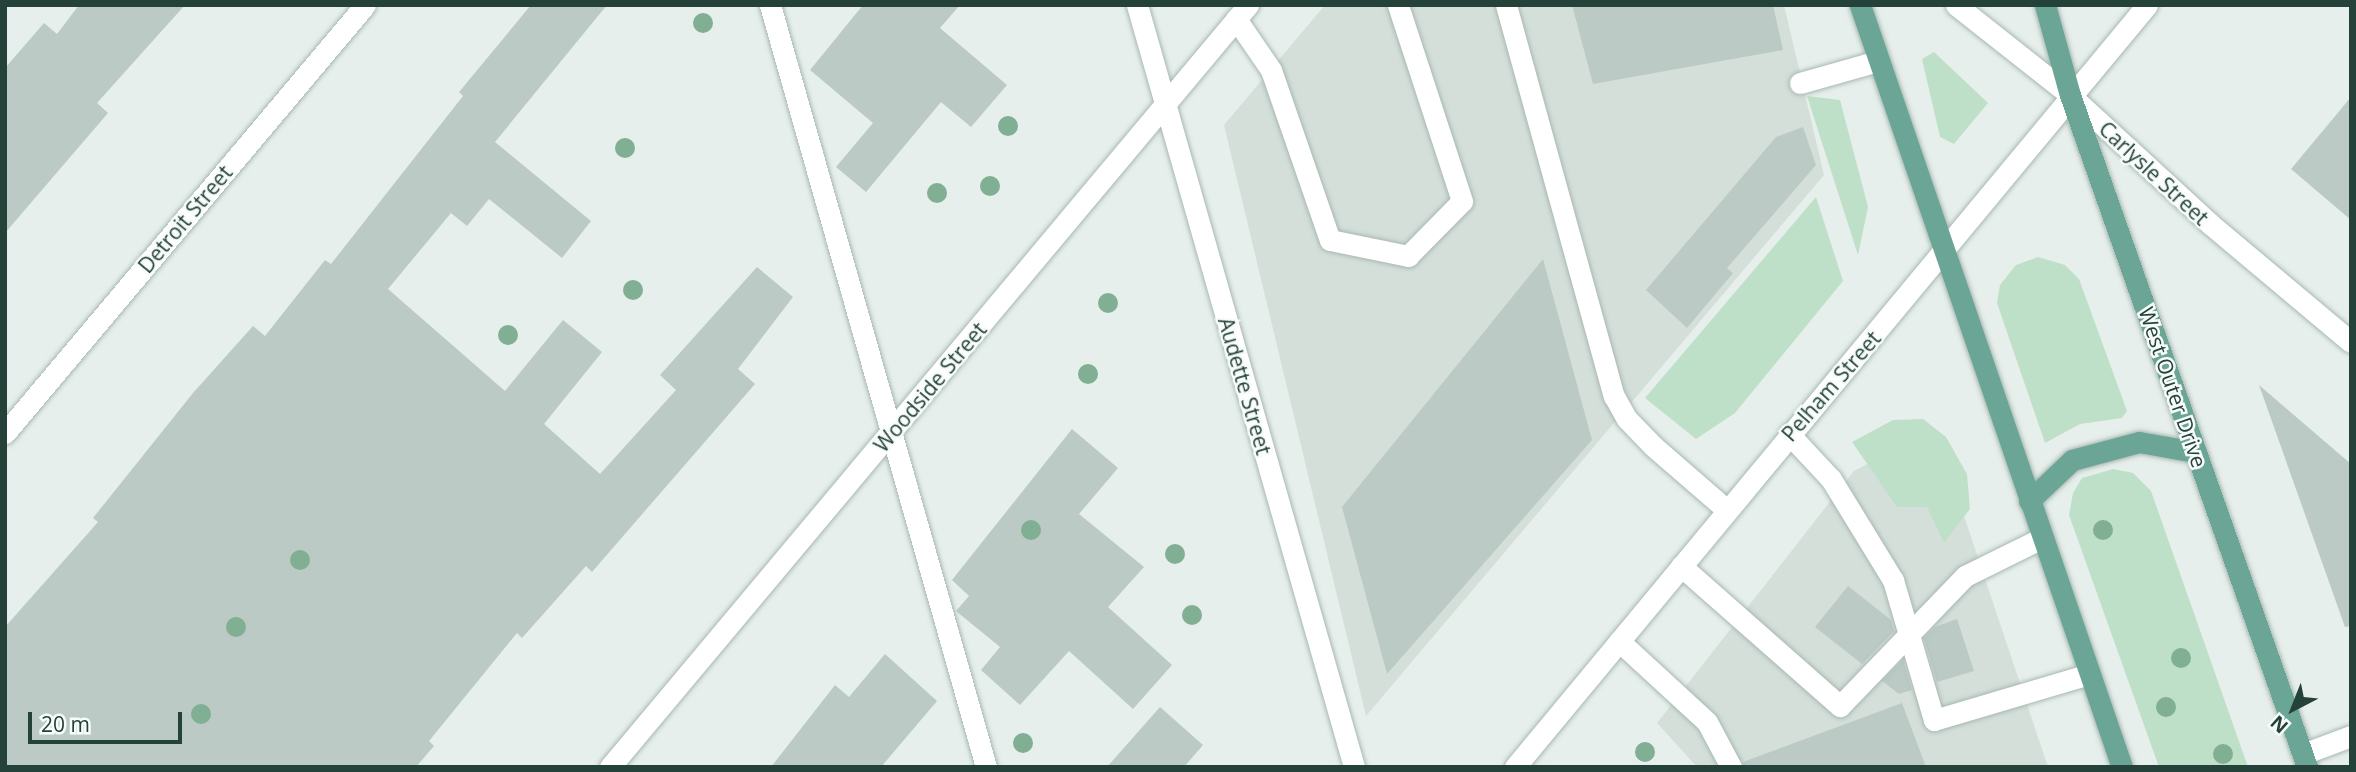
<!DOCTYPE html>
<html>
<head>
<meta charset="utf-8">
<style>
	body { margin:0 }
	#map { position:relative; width:2356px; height:772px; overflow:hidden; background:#e6efeb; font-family:"Open Sans",sans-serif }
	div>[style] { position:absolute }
	.built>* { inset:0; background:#d4dfda }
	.green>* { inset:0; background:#bfe0c8 }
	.building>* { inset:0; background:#bbcac4 }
	.roads { filter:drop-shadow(0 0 2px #a8b8b2) drop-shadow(0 0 2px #a8b8b2) }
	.minor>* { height:21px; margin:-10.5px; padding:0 10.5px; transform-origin:10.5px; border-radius:10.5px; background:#fff }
	.major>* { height:21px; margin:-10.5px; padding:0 10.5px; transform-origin:10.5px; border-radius:10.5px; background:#6aa596 }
	.trees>* { width:20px; height:20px; margin:-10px; border-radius:50%; background:#80af93 }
	span { translate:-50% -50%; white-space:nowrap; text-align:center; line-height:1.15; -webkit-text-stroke:5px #f7fbf9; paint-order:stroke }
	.street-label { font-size:21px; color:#24423a }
	.frame { position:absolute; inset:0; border:7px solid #24423a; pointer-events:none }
	.north { position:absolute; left:2258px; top:674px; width:70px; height:70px; -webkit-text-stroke:5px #f7fbf9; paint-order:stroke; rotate:222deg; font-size:19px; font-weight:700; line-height:28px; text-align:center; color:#24423a }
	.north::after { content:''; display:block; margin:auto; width:24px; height:32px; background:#24423a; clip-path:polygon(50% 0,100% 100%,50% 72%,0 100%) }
	.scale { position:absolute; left:28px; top:712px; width:154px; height:32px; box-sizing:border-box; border:4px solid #24423a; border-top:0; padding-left:9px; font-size:21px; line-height:24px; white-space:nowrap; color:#24423a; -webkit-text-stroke:5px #f7fbf9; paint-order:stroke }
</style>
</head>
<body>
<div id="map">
	<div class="built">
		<div style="clip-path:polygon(1325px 5px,1784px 5px,1824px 175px,1366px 716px,1224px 125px)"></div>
		<div style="clip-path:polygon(1908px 442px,1940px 444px,2048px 767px,1697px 767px,1657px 723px,1854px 471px)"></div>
	</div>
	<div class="green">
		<div style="clip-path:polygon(1934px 52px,1988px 103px,1954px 144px,1940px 137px,1922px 59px)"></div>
		<div style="clip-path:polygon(1807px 96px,1840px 100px,1868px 207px,1858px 255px)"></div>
		<div style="clip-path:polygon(1816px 197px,1843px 281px,1735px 413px,1696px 439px,1645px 398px)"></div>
		<div style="clip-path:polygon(2038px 257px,2065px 265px,2079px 279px,2127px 411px,2122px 418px,2080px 424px,2045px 443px,1997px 303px,2000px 285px,2016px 265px)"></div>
		<div style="clip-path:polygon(1923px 419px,1946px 437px,1967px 474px,1970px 509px,1944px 543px,1927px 507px,1897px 507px,1852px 442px,1893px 420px)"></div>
		<div style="clip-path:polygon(2113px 469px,2133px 473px,2151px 491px,2248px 767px,2159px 767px,2069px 515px,2073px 493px,2082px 478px)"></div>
	</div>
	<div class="building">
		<div style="clip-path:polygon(79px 5px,185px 5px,97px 103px,108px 113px,5px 233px,5px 68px,44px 23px,57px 34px)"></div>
		<div style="clip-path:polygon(531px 5px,607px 5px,495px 142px,591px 221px,562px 258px,489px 199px,467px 226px,451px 213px,388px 289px,505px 391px,563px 320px,602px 352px,544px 424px,600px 474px,676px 390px,660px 375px,757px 267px,793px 297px,738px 369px,755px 384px,592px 572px,586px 566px,522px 638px,517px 633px,429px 741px,434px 746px,416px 767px,5px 767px,5px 627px,98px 522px,93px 518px,193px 393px,253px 326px,265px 336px,325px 260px,331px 264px,463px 96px,459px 92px)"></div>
		<div style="clip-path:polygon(863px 5px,960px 5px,940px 28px,1007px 85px,971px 127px,941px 102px,866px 192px,836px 167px,873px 123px,810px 70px)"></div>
		<div style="clip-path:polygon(1572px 5px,1773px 5px,1783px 50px,1593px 84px)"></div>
		<div style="clip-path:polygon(2351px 97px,2351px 220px,2291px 169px)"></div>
		<div style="clip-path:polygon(1803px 127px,1816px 165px,1727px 268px,1733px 273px,1687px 328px,1646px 290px,1776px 137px)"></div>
		<div style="clip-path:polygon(1543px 259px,1592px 440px,1387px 674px,1342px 507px)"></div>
		<div style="clip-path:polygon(2259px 385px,2351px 464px,2351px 626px,2345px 627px)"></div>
		<div style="clip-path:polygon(1072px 429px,1118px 468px,1079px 514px,1144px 567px,1108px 607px,1172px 665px,1133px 709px,1069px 651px,1020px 705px,981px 670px,1000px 647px,956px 611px,969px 596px,952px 580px)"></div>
		<div style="clip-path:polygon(1848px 586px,1891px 620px,1894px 631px,1862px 664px,1815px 627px)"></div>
		<div style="clip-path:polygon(1957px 619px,1974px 671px,1937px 682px,1924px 638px,1935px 627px)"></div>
		<div style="clip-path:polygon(885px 654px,937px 701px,881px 767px,771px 767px,835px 685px,849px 697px)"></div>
		<div style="clip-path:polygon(1903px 660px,1912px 690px,1899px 694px,1882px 681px)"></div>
		<div style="clip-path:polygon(1902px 703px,1926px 767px,1744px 767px,1743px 762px)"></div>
		<div style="clip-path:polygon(1160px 707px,1203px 745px,1184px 767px,1107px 767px)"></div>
	</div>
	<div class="roads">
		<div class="minor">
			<div style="left:770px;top:5px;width:792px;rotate:74.17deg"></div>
			<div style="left:1137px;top:5px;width:792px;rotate:74.1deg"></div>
			<div style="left:1506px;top:5px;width:406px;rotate:74.6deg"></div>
			<div style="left:1614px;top:396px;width:26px;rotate:61deg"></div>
			<div style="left:1627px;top:419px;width:37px;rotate:46deg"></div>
			<div style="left:1653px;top:446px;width:98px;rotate:40.9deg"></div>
			<div style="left:1956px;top:5px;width:145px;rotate:38.3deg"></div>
			<div style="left:2070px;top:95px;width:189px;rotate:42.6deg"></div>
			<div style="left:2209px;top:223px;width:185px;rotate:40deg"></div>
			<div style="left:1236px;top:19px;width:62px;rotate:55.5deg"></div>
			<div style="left:1271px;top:70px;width:180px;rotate:70.9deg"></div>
			<div style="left:1330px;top:240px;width:80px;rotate:11.6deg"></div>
			<div style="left:1408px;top:256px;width:77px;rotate:-45.5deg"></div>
			<div style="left:1462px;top:201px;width:206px;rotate:-108.1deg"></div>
			<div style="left:1800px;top:83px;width:81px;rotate:-15.8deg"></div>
			<div style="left:5px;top:433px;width:559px;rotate:-49.93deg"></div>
			<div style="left:1789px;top:434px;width:62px;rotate:47deg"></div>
			<div style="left:1831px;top:479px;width:119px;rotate:58.5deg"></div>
			<div style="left:1893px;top:580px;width:146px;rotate:73.7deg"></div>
			<div style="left:1934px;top:720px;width:162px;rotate:-16.5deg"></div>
			<div style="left:1681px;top:566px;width:212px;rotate:41.4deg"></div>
			<div style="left:1840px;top:706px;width:180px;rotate:-46.1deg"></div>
			<div style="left:1965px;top:576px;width:86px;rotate:-26.3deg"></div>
			<div style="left:1619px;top:641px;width:120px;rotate:42.6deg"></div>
			<div style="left:1707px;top:722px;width:51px;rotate:61.9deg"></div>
			<div style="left:2303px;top:754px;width:51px;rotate:-20.6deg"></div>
			<div style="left:610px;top:767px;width:994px;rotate:-50.06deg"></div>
			<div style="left:1515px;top:767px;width:990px;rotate:-50.33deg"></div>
		</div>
		<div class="major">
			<div style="left:1860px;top:5px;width:806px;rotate:71.03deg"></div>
			<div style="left:2045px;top:5px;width:93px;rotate:74.5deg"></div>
			<div style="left:2070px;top:95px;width:713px;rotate:70.57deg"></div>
			<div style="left:2029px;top:501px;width:59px;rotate:-43.6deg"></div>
			<div style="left:2072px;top:460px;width:69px;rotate:-15deg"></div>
			<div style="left:2139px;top:442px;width:58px;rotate:10deg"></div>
		</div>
	</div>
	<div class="trees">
		<div style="left:703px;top:23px"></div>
		<div style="left:1008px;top:126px"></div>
		<div style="left:625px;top:148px"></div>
		<div style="left:990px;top:186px"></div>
		<div style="left:937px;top:193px"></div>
		<div style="left:633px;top:290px"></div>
		<div style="left:1108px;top:303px"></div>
		<div style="left:508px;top:335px"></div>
		<div style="left:1088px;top:374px"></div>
		<div style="left:1031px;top:530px"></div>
		<div style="left:2103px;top:530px"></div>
		<div style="left:1175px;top:554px"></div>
		<div style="left:300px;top:560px"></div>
		<div style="left:1192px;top:615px"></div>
		<div style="left:236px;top:627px"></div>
		<div style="left:2181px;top:658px"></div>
		<div style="left:2166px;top:707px"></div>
		<div style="left:201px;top:714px"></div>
		<div style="left:1023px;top:743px"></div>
		<div style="left:1645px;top:752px"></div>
		<div style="left:2223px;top:754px"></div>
	</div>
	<div class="street-label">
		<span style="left:2154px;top:173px;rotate:43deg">Carlysle Street</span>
		<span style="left:185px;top:219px;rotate:-50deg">Detroit Street</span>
		<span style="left:1245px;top:386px;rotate:74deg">Audette Street</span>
		<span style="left:1831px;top:386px;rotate:-49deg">Pelham Street</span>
		<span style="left:930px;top:387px;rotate:-50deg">Woodside Street</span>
		<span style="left:2173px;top:387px;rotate:71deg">West Outer Drive</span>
	</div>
	<div class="frame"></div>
	<div class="north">N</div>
	<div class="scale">20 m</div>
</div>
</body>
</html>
